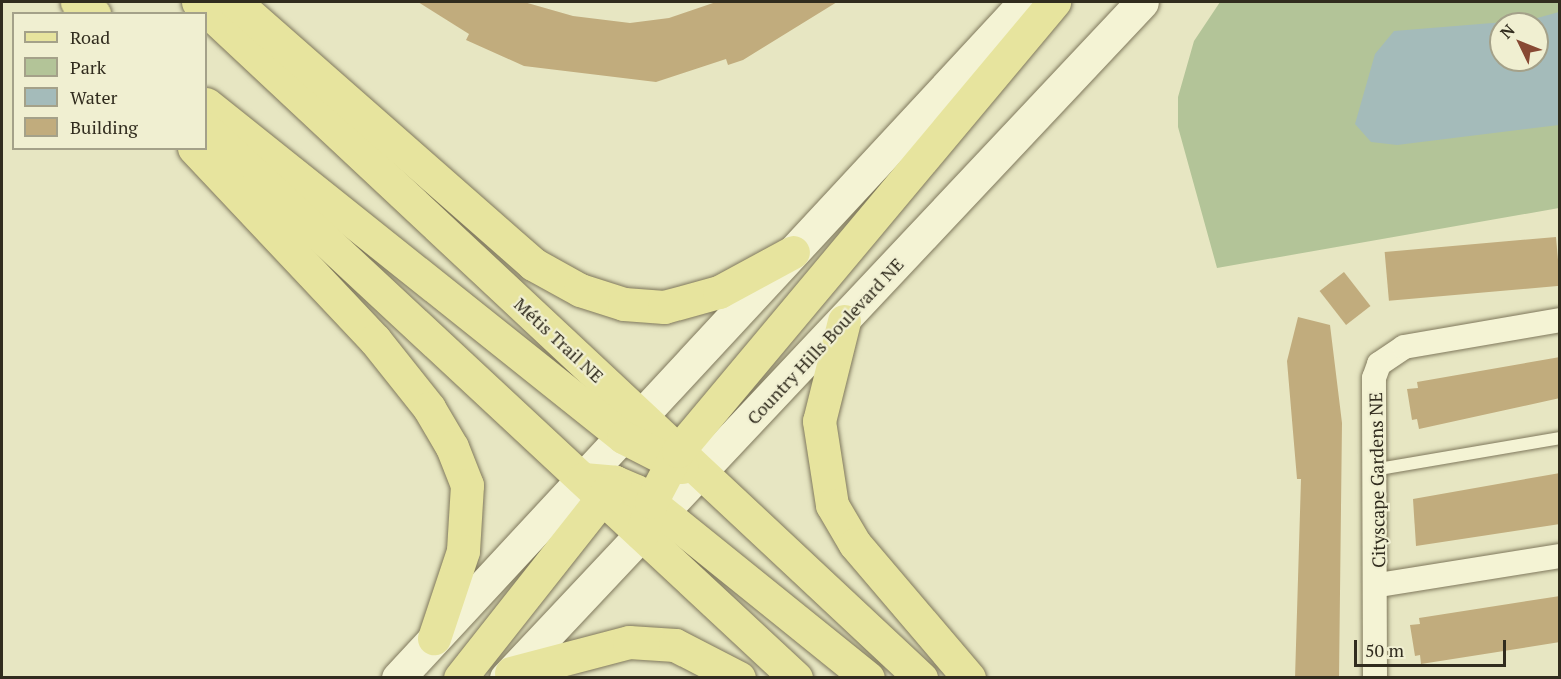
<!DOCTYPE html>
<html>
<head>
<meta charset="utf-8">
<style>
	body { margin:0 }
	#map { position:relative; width:1561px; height:679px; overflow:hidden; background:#e7e6c2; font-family:"PT Serif",serif }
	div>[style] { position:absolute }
	.green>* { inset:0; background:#b3c498 }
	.water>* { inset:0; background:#a4bbba }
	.building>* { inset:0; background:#c1ac7d; transform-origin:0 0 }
	.roads { filter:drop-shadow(0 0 2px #7f785c) drop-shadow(0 0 2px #7f785c) }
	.lane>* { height:12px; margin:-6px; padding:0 6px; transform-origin:6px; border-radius:6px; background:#f4f3d4 }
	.street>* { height:24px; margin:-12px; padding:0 12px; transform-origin:12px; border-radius:12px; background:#f4f3d4 }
	.secondary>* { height:33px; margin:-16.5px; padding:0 16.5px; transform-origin:16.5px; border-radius:16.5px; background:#f4f3d4 }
	.primary>* { height:33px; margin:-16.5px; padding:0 16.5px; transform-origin:16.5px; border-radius:16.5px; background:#e7e49e }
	span { translate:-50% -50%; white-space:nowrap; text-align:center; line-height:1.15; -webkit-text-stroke:4.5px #f0efd1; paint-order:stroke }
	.street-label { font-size:18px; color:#312c1e }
	.frame { position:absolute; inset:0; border:3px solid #312c1e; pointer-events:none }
	.legend { position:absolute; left:12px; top:12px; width:195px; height:138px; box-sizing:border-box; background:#f0efd1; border:2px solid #a4a189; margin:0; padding:8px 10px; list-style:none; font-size:18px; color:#312c1e }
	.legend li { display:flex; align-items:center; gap:12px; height:30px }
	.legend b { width:30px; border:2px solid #a4a189 }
	.north { position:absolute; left:1489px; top:12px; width:60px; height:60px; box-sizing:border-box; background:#f0efd1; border:2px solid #a4a189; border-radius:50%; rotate:313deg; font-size:16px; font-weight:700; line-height:24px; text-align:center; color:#312c1e }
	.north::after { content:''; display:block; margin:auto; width:21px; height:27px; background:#874933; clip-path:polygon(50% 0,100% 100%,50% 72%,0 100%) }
	.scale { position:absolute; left:1354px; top:640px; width:152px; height:27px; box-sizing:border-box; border:3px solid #312c1e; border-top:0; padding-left:8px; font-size:18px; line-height:21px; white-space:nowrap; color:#312c1e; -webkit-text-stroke:4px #f0efd1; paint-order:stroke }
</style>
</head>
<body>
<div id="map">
	<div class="green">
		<div style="clip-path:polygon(evenodd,1220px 2px,1559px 2px,1559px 208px,1217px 268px,1178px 127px,1178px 97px,1194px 41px,1220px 2px,1501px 24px,1537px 24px,1537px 60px,1501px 60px,1501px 24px)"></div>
	</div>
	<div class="water">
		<div style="clip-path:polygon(evenodd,1559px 12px,1559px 125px,1397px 145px,1371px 142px,1355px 124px,1375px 54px,1394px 31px,1530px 20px,1559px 12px,1501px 24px,1537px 24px,1537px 60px,1501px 60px,1501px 24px)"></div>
	</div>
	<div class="building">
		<div style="clip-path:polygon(418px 2px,524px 2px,573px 16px,630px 23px,669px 18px,716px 2px,837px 2px,743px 60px,728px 65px,726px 59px,656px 82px,524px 66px,466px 40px,469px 34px)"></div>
		<div style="left:1556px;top:237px;width:49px;height:172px;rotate:85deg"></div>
		<div style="left:1344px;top:272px;width:43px;height:31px;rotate:52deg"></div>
		<div style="clip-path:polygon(1298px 317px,1330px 325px,1342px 423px,1339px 678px,1295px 678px,1301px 479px,1297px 479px,1287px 361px)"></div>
		<div style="clip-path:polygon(1560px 357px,1560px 398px,1419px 429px,1417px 419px,1412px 420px,1407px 389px,1418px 388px,1417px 382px)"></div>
		<div style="clip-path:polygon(1560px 473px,1560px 524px,1416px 546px,1413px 499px)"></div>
		<div style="clip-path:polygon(1560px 596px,1560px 642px,1421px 664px,1420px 655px,1415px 656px,1410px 625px,1420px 624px,1419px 618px)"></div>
	</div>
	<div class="roads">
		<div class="lane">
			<div style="left:1379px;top:469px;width:184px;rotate:-9.7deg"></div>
		</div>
		<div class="street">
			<div style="left:1379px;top:585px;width:183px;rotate:-9.1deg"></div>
			<div style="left:1375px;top:678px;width:300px;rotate:-90.2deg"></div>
			<div style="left:1374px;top:378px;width:15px;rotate:-70deg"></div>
			<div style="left:1379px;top:364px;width:30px;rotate:-34deg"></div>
			<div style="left:1404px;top:347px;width:158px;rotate:-9.8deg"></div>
		</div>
		<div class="secondary">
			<div style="left:398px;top:678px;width:922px;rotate:-47.15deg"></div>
			<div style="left:506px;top:678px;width:928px;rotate:-46.75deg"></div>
		</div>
		<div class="primary">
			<div style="left:77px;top:2px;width:21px;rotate:35deg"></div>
			<div style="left:198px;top:2px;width:990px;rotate:43.08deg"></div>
			<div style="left:235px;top:2px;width:397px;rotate:41.3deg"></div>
			<div style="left:533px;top:264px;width:54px;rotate:29deg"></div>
			<div style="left:580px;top:290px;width:46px;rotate:17.7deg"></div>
			<div style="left:624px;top:304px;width:40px;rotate:4.3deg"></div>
			<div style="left:664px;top:307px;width:57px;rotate:-15.3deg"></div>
			<div style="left:719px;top:292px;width:84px;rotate:-28.4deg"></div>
			<div style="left:206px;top:104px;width:534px;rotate:38.61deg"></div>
			<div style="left:623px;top:437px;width:66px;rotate:27deg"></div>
			<div style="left:206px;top:129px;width:806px;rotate:42.94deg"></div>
			<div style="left:194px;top:148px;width:264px;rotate:46.7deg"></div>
			<div style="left:375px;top:340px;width:87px;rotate:51.5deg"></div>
			<div style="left:429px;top:408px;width:45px;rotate:59.5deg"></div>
			<div style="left:452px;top:447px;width:41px;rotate:68.5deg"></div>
			<div style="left:467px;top:485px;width:66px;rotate:93.5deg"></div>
			<div style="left:463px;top:551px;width:92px;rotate:108.4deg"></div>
			<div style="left:844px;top:321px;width:103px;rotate:104deg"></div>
			<div style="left:819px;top:421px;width:85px;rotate:81.2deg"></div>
			<div style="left:832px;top:505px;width:45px;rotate:59.5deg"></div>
			<div style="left:855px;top:544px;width:176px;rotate:49.6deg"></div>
			<div style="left:583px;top:479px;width:32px;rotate:5deg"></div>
			<div style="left:615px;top:482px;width:23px;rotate:23deg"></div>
			<div style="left:636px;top:491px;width:298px;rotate:38.9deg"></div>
			<div style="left:642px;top:534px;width:33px;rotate:-74deg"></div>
			<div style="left:651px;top:502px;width:58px;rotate:-62.1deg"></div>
			<div style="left:678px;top:451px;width:586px;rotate:-50.06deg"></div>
			<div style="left:511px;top:673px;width:122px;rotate:-14.7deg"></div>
			<div style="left:629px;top:642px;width:46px;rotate:3.7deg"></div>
			<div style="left:675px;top:645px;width:72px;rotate:27.3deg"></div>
			<div style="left:460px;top:678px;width:250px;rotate:-51.7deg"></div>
		</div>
	</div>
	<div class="street-label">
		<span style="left:559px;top:340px;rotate:43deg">Métis Trail NE</span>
		<span style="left:825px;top:341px;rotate:-47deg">Country Hills Boulevard NE</span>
		<span style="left:1377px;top:480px;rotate:-91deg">Cityscape Gardens NE</span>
	</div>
	<div class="frame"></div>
	<ul class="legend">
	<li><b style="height:8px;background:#e7e49e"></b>Road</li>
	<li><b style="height:16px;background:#b3c498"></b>Park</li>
	<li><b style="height:16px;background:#a4bbba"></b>Water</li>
	<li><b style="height:16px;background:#c1ac7d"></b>Building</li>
	</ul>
	<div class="north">N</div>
	<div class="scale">50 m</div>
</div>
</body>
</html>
